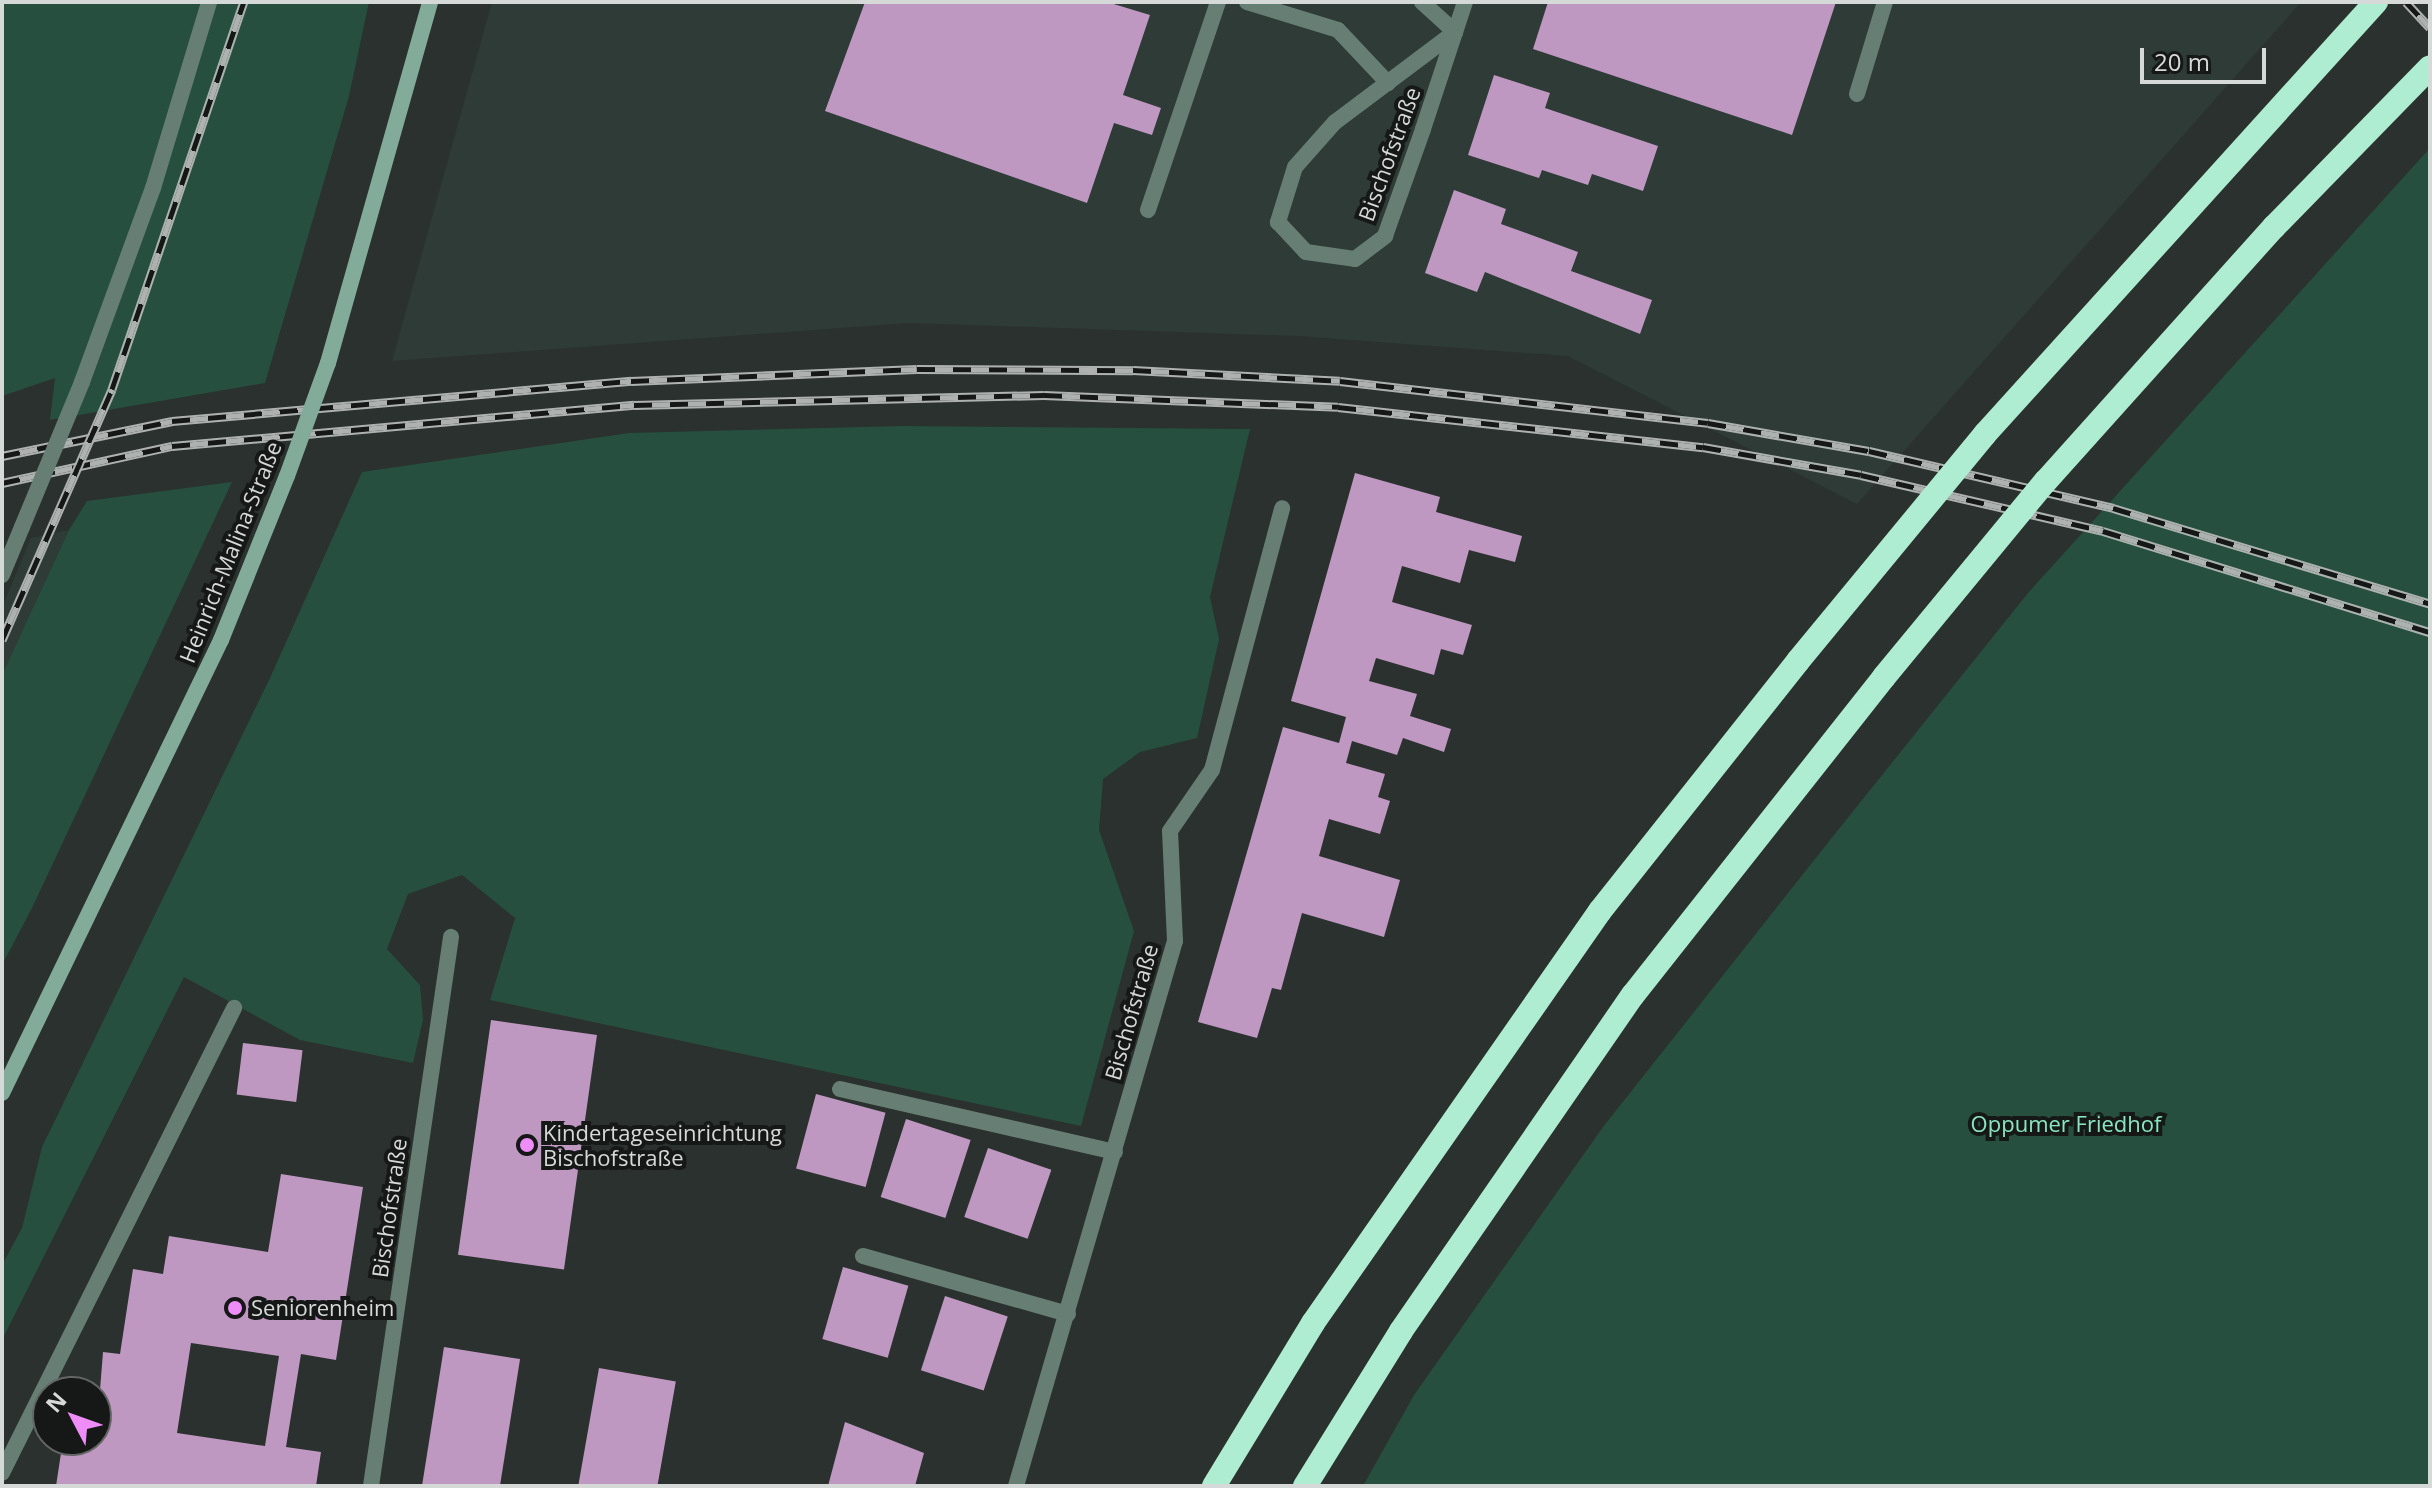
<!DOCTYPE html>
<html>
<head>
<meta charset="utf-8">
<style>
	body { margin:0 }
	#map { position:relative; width:2432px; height:1488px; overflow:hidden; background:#2b312e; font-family:"Open Sans",sans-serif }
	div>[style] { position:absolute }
	.built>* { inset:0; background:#2e3b36 }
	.green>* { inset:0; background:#264f3f }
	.building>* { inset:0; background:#bf98c2; transform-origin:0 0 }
	.service>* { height:16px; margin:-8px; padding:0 8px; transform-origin:8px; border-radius:8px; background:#667e73 }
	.minor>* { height:16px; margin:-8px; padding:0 8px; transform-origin:8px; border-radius:8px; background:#667e73 }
	.secondary>* { height:16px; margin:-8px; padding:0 8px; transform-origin:8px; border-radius:8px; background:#83ab9a }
	.motorway>* { height:24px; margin:-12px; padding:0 12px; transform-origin:12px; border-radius:12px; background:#aeedd2 }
	.rail>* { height:9px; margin-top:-4.5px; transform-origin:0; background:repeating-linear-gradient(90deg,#151817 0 18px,#adb2b0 0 36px); box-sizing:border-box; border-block:2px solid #adb2b0 }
	.service-bridge>* { height:16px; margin:-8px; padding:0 8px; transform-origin:8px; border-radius:8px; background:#667e73 }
	.secondary-bridge>* { height:16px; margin:-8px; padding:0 8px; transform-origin:8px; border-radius:8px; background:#83ab9a }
	.motorway-bridge>* { height:24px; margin:-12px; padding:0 12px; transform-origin:12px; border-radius:12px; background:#aeedd2 }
	.dots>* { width:22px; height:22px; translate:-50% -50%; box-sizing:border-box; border:4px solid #151817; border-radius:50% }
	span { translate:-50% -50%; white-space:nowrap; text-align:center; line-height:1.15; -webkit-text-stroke:8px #151817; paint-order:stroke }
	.street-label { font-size:22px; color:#d5d9d7 }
	.park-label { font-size:22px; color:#89e6c1 }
	.poi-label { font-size:22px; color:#d5d9d7 }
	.left { translate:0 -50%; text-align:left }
	.frame { position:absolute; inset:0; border:4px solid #d5d9d7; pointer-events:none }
	.north { position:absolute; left:32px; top:1376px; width:80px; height:80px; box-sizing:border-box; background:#151817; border:2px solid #626564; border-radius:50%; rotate:311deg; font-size:22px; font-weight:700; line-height:32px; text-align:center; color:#d5d9d7 }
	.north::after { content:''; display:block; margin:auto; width:28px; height:36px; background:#ee8cf8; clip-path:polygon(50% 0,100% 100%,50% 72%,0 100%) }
	.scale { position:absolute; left:2140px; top:48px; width:126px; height:36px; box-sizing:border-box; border:4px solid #d5d9d7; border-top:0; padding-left:10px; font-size:24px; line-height:28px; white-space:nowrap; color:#d5d9d7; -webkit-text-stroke:6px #151817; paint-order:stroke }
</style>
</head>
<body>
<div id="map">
	<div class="built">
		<div style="clip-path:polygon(492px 2px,2301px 2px,1857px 504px,1568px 356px,1298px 336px,908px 323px,392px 361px)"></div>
		<div style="clip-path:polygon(69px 530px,12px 655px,2px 675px,2px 607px,31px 538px)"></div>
	</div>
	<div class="green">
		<div style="clip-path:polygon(2px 2px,369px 2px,349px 96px,265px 383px,50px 420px,55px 378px,2px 396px)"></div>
		<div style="clip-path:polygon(2430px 148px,2430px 1486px,1363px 1486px,1414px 1395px,1603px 1127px,1834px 835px,2028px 593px)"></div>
		<div style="clip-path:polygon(902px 426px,1250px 429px,1210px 597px,1219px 639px,1197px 738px,1140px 752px,1103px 779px,1099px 830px,1134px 931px,1081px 1126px,490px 1000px,515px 918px,462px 875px,408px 894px,387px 949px,420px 985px,423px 1020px,413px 1063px,300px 1040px,184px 977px,2px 1340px,2px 1265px,22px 1228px,42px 1147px,270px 678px,362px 472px,629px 433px)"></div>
		<div style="clip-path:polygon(232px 482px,32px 908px,2px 965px,2px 675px,69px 530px,87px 501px)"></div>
	</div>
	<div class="building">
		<div style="clip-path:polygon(865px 2px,1107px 2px,1150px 15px,1123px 95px,1161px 108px,1152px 135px,1114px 123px,1087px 203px,825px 111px)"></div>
		<div style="clip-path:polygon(1548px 2px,1836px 2px,1792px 135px,1533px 49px)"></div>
		<div style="clip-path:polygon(1494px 75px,1550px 93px,1545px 108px,1658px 146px,1643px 191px,1592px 174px,1588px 185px,1542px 170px,1539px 178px,1468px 155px)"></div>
		<div style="clip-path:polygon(1454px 190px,1506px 209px,1501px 224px,1578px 252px,1571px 271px,1652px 300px,1640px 334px,1485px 272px,1477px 292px,1425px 273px)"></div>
		<div style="clip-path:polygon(1355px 473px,1440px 497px,1436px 512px,1522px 536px,1515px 562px,1469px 550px,1460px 583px,1402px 566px,1392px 602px,1472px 625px,1463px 655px,1441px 649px,1434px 675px,1376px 658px,1369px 681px,1417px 694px,1410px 716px,1451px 729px,1444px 752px,1403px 738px,1397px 755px,1352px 741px,1346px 763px,1385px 774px,1378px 797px,1390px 801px,1380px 834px,1329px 819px,1319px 856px,1400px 880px,1384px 937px,1302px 913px,1281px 990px,1272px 988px,1257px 1038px,1198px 1022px,1283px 727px,1339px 743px,1346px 717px,1291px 701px)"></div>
		<div style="left:491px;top:1020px;width:107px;height:237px;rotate:8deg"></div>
		<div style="left:243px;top:1043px;width:60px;height:52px;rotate:7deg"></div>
		<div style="left:816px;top:1094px;width:72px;height:77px;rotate:15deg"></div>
		<div style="left:906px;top:1119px;width:68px;height:82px;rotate:18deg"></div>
		<div style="left:988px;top:1148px;width:67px;height:73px;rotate:19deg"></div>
		<div style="clip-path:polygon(evenodd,281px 1174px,363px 1187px,336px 1360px,301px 1354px,286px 1447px,321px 1452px,316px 1486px,56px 1486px,63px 1440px,96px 1440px,103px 1352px,120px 1354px,133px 1269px,163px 1274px,169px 1236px,268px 1252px,281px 1174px,191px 1343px,279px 1356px,265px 1446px,177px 1433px,191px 1343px)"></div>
		<div style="left:843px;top:1267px;width:68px;height:75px;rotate:16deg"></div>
		<div style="left:945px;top:1296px;width:66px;height:78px;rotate:18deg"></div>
		<div style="left:444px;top:1347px;width:77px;height:141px;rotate:9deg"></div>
		<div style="left:599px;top:1368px;width:78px;height:120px;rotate:10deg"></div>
		<div style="clip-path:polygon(845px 1422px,924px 1453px,915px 1486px,828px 1486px)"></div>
	</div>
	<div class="service">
		<div style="left:1247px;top:2px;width:95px;rotate:17.1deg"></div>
		<div style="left:1338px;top:30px;width:73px;rotate:46.7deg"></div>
		<div style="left:1422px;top:2px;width:45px;rotate:42.3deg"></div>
		<div style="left:1857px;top:94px;width:96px;rotate:-73.1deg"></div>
		<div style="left:1148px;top:210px;width:219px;rotate:-71.4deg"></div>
		<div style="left:82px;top:382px;width:207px;rotate:-69.9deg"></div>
		<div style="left:153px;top:188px;width:194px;rotate:-73.2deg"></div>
		<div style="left:2px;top:575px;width:52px;rotate:-67.4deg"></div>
		<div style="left:1170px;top:831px;width:74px;rotate:-55.5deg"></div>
		<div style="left:1212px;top:770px;width:271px;rotate:-75deg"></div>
		<div style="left:840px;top:1089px;width:282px;rotate:12.9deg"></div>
		<div style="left:863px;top:1256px;width:213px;rotate:15.8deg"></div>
	</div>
	<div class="minor">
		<div style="left:1455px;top:32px;width:150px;rotate:143.1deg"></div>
		<div style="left:1335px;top:122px;width:60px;rotate:131.6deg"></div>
		<div style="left:1295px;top:167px;width:58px;rotate:107.2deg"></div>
		<div style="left:1278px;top:222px;width:41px;rotate:47deg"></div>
		<div style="left:1306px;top:252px;width:49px;rotate:8.1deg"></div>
		<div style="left:1355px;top:259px;width:38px;rotate:-37deg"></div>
		<div style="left:1385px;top:236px;width:114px;rotate:-70.4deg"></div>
		<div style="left:1423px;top:129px;width:134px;rotate:-71.7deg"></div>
		<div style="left:2px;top:1473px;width:520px;rotate:-63.48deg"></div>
		<div style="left:371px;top:1486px;width:555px;rotate:-81.71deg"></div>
		<div style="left:1016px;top:1486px;width:568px;rotate:-73.74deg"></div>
		<div style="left:1175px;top:941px;width:110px;rotate:-92.6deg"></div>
	</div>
	<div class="secondary">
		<div style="left:328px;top:363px;width:375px;rotate:-74.2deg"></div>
		<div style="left:2px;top:1093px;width:503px;rotate:-64.2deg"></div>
		<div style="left:221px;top:640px;width:177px;rotate:-68.1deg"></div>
	</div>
	<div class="motorway">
		<div style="left:1214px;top:1486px;width:191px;rotate:-58.7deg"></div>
		<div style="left:1313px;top:1323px;width:502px;rotate:-55.14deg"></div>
		<div style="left:1600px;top:911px;width:319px;rotate:-51.6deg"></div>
		<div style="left:1305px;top:1486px;width:182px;rotate:-58.2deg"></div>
		<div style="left:1401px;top:1331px;width:408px;rotate:-55.4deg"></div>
		<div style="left:1633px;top:995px;width:405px;rotate:-51.7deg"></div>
	</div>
	<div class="rail">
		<div style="left:2406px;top:2px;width:35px;rotate:47deg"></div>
		<div style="left:2px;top:456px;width:174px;rotate:-11.6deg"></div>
		<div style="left:172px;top:421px;width:461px;rotate:-5deg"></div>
		<div style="left:631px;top:381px;width:286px;rotate:-2.4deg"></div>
		<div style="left:917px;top:369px;width:216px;rotate:0.3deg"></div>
		<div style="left:1133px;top:370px;width:207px;rotate:3deg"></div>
		<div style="left:1340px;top:381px;width:370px;rotate:6.5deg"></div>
		<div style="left:1708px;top:423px;width:163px;rotate:9.9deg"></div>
		<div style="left:1869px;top:451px;width:251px;rotate:13.1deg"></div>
		<div style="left:2113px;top:508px;width:331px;rotate:16.8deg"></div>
		<div style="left:2px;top:483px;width:174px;rotate:-12.3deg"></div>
		<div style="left:172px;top:446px;width:464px;rotate:-5.1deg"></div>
		<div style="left:634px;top:405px;width:410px;rotate:-1.4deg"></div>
		<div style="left:1044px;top:395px;width:294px;rotate:2.3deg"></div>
		<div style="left:1338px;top:407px;width:367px;rotate:6.3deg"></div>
		<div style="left:1703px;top:447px;width:160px;rotate:10deg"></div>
		<div style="left:1861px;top:475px;width:248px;rotate:13deg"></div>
		<div style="left:2103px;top:531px;width:342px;rotate:17.2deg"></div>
		<div style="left:2px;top:640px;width:274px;rotate:-66.3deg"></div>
		<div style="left:112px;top:389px;width:409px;rotate:-71.2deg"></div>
	</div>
	<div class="service-bridge">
		<div style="left:22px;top:527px;width:157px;rotate:-67.5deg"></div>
	</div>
	<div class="secondary-bridge">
		<div style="left:287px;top:476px;width:120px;rotate:-70.1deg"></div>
	</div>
	<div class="motorway-bridge">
		<div style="left:1798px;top:661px;width:294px;rotate:-50.5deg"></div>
		<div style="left:1985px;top:434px;width:583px;rotate:-47.85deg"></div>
		<div style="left:1884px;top:677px;width:253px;rotate:-50.5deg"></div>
		<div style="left:2045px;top:482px;width:343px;rotate:-48.1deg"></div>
		<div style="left:2274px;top:227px;width:223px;rotate:-45.7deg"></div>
	</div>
	<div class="dots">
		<div style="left:527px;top:1145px;background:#ee8cf8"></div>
		<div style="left:235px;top:1308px;background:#ee8cf8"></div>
	</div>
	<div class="street-label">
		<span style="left:1389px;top:154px;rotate:-70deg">Bischofstraße</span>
		<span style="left:230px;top:552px;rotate:-68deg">Heinrich-Malina-Straße</span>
		<span style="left:1131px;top:1012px;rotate:-74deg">Bischofstraße</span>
		<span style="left:389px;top:1208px;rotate:-82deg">Bischofstraße</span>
	</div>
	<div class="park-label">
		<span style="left:2066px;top:1124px">Oppumer Friedhof</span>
	</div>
	<div class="poi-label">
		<span class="left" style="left:543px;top:1145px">Kindertageseinrichtung<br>Bischofstraße</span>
		<span class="left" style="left:251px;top:1308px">Seniorenheim</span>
	</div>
	<div class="frame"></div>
	<div class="north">N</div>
	<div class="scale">20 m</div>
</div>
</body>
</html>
